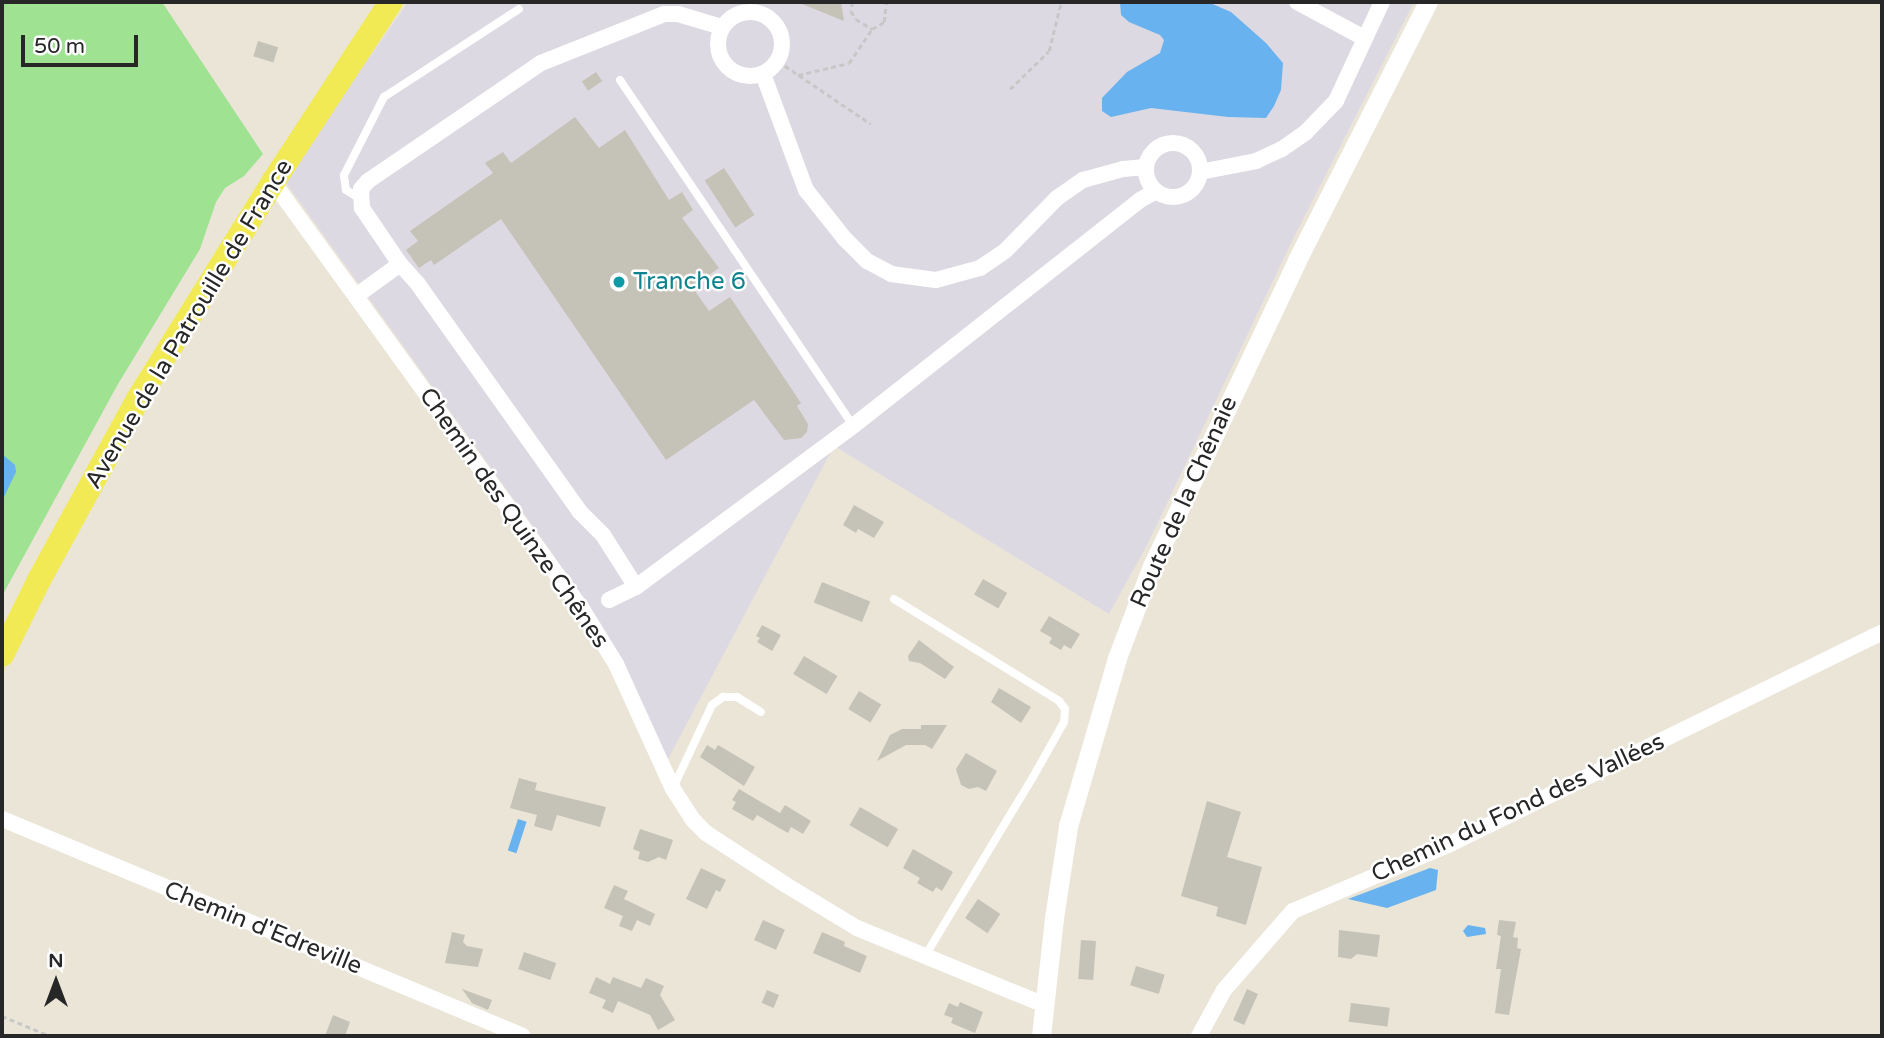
<!DOCTYPE html>
<html>
<head>
<meta charset="utf-8">
<style>
	body { margin:0 }
	#map { position:relative; width:1884px; height:1038px; overflow:hidden; background:#eae5d7; font-family:"Varela Round",sans-serif }
	div>[style] { position:absolute }
	.industrial>* { inset:0; background:#ddd9e2 }
	.green>* { inset:0; background:#9ee292 }
	.water>* { inset:0; background:#67b2ef; transform-origin:0 0 }
	.building>* { inset:0; background:#c5c2b7; transform-origin:0 0 }
	.path>* { height:2.5px; margin-top:-1.25px; transform-origin:0; background:repeating-linear-gradient(90deg,#c7c7c7 0 5px,transparent 0 8.5px) }
	.service>* { height:8px; margin:-4px; padding:0 4px; transform-origin:4px; border-radius:4px; background:#fff }
	.minor>* { height:16px; margin:-8px; padding:0 8px; transform-origin:8px; border-radius:8px; background:#fff }
	.minor>.ring { margin:-8px; padding:0; box-sizing:content-box; background:none; border:16px solid #fff; border-radius:50% }
	.tertiary>* { height:19px; margin:-9.5px; padding:0 9.5px; transform-origin:9.5px; border-radius:9.5px; background:#fff }
	.primary>* { height:24px; margin:-12px; padding:0 12px; transform-origin:12px; border-radius:12px; background:#f1ea55 }
	.dots>* { width:19px; height:19px; translate:-50% -50%; box-sizing:border-box; border:4px solid #fff; border-radius:50% }
	span { translate:-50% -50%; white-space:nowrap; text-align:center; line-height:1.15; -webkit-text-stroke:5px #fff; paint-order:stroke }
	.culture-label { font-size:24px; color:#0d838f }
	.left { translate:0 -50%; text-align:left }
	.street-label { font-size:24px; color:#272727 }
	.frame { position:absolute; inset:0; border:4px solid #272727; pointer-events:none }
	.north { position:absolute; left:21px; top:947px; width:70px; height:70px; -webkit-text-stroke:5px #fff; paint-order:stroke; rotate:0deg; font-size:19px; font-weight:700; line-height:28px; text-align:center; color:#272727 }
	.north::after { content:''; display:block; margin:auto; width:24px; height:32px; background:#272727; clip-path:polygon(50% 0,100% 100%,50% 72%,0 100%) }
	.scale { position:absolute; left:21px; top:35px; width:117px; height:32px; box-sizing:border-box; border:4px solid #272727; border-top:0; padding-left:9px; font-size:21px; line-height:24px; white-space:nowrap; color:#272727; -webkit-text-stroke:5px #fff; paint-order:stroke }
</style>
</head>
<body>
<div id="map">
	<div class="industrial">
		<div style="clip-path:polygon(408px 2px,1414px 2px,1293px 239px,1148px 543px,1109px 614px,834px 446px,667px 761px,555px 557px,284px 180px)"></div>
	</div>
	<div class="green">
		<div style="clip-path:polygon(2px 2px,162px 2px,263px 154px,244px 176px,225px 188px,216px 202px,200px 249px,118px 384px,2px 596px)"></div>
	</div>
	<div class="water">
		<div style="clip-path:polygon(1120px 2px,1208px 2px,1231px 12px,1266px 43px,1283px 63px,1281px 90px,1274px 106px,1266px 118px,1228px 117px,1151px 108px,1111px 117px,1102px 111px,1102px 98px,1127px 72px,1160px 53px,1164px 40px,1160px 35px,1129px 22px,1121px 15px)"></div>
		<div style="clip-path:polygon(2px 454px,15px 465px,16px 472px,2px 501px)"></div>
		<div style="left:518px;top:819px;width:9px;height:33px;rotate:18deg"></div>
		<div style="clip-path:polygon(1430px 868px,1438px 870px,1436px 890px,1387px 908px,1348px 899px)"></div>
		<div style="clip-path:polygon(1468px 925px,1485px 928px,1486px 934px,1467px 937px,1463px 931px)"></div>
	</div>
	<div class="building">
		<div style="clip-path:polygon(797px 2px,841px 2px,844px 21px)"></div>
		<div style="left:258px;top:41px;width:21px;height:16px;rotate:17deg"></div>
		<div style="left:596px;top:72px;width:11px;height:17px;rotate:56deg"></div>
		<div style="clip-path:polygon(575px 117px,599px 148px,625px 130px,669px 200px,682px 192px,693px 210px,682px 218px,719px 268px,692px 287px,709px 311px,730px 297px,801px 403px,797px 406px,808px 424px,807px 432px,801px 438px,784px 440px,754px 400px,666px 460px,501px 219px,434px 265px,431px 260px,419px 268px,406px 250px,418px 241px,410px 231px,493px 173px,485px 163px,503px 152px,511px 163px)"></div>
		<div style="left:724px;top:168px;width:56px;height:23px;rotate:57deg"></div>
		<div style="clip-path:polygon(854px 505px,884px 522px,874px 538px,858px 529px,856px 533px,843px 525px)"></div>
		<div style="left:983px;top:579px;width:28px;height:18px;rotate:30deg"></div>
		<div style="left:822px;top:582px;width:52px;height:22px;rotate:22deg"></div>
		<div style="clip-path:polygon(1049px 616px,1080px 634px,1071px 649px,1064px 645px,1061px 650px,1049px 643px,1052px 638px,1040px 631px)"></div>
		<div style="clip-path:polygon(762px 625px,781px 635px,772px 651px,757px 642px,760px 638px,756px 636px)"></div>
		<div style="clip-path:polygon(919px 640px,954px 667px,945px 679px,920px 663px,909px 661px,908px 656px)"></div>
		<div style="left:804px;top:656px;width:39px;height:21px;rotate:31deg"></div>
		<div style="clip-path:polygon(999px 688px,1031px 707px,1021px 723px,991px 702px)"></div>
		<div style="left:859px;top:691px;width:26px;height:21px;rotate:31deg"></div>
		<div style="clip-path:polygon(921px 725px,947px 725px,932px 749px,925px 745px,906px 745px,877px 761px,890px 735px,902px 729px,921px 729px)"></div>
		<div style="clip-path:polygon(707px 745px,715px 750px,718px 745px,755px 767px,744px 786px,700px 757px)"></div>
		<div style="clip-path:polygon(966px 753px,997px 771px,986px 791px,978px 787px,969px 789px,961px 785px,956px 769px)"></div>
		<div style="clip-path:polygon(519px 778px,537px 783px,535px 790px,606px 807px,600px 827px,557px 815px,552px 831px,534px 826px,537px 815px,510px 808px)"></div>
		<div style="clip-path:polygon(739px 789px,780px 813px,785px 805px,811px 821px,803px 834px,791px 827px,788px 833px,757px 815px,753px 821px,732px 809px,736px 802px,732px 800px)"></div>
		<div style="clip-path:polygon(1207px 801px,1241px 812px,1227px 857px,1262px 867px,1246px 925px,1216px 916px,1218px 907px,1181px 896px)"></div>
		<div style="left:860px;top:807px;width:44px;height:21px;rotate:30deg"></div>
		<div style="clip-path:polygon(640px 829px,673px 840px,666px 860px,659px 857px,648px 862px,638px 859px,640px 852px,633px 849px)"></div>
		<div style="clip-path:polygon(913px 849px,953px 872px,942px 891px,936px 887px,933px 892px,917px 883px,920px 878px,903px 868px)"></div>
		<div style="clip-path:polygon(701px 868px,726px 880px,720px 892px,716px 890px,707px 909px,686px 899px)"></div>
		<div style="clip-path:polygon(614px 885px,628px 891px,624px 899px,655px 914px,650px 926px,637px 920px,632px 931px,619px 926px,623px 916px,604px 908px)"></div>
		<div style="left:978px;top:899px;width:27px;height:23px;rotate:34deg"></div>
		<div style="left:763px;top:920px;width:24px;height:22px;rotate:24deg"></div>
		<div style="clip-path:polygon(1499px 920px,1516px 922px,1513px 937px,1518px 938px,1517px 948px,1521px 949px,1509px 1015px,1495px 1013px,1501px 969px,1496px 969px,1501px 936px,1497px 935px)"></div>
		<div style="clip-path:polygon(1339px 930px,1380px 935px,1377px 957px,1357px 954px,1351px 959px,1338px 957px)"></div>
		<div style="clip-path:polygon(452px 932px,465px 935px,463px 942px,467px 946px,483px 949px,478px 967px,445px 963px)"></div>
		<div style="clip-path:polygon(822px 932px,845px 942px,844px 946px,867px 956px,860px 973px,813px 953px)"></div>
		<div style="left:1081px;top:940px;width:15px;height:39px;rotate:4deg"></div>
		<div style="left:524px;top:952px;width:34px;height:18px;rotate:19deg"></div>
		<div style="left:1136px;top:966px;width:30px;height:20px;rotate:17deg"></div>
		<div style="clip-path:polygon(596px 977px,610px 984px,613px 977px,641px 988px,646px 978px,664px 986px,660px 995px,675px 1020px,658px 1030px,650px 1015px,618px 1001px,613px 1013px,602px 1008px,606px 1000px,589px 993px)"></div>
		<div style="clip-path:polygon(462px 989px,492px 1000px,488px 1010px,472px 1003px)"></div>
		<div style="left:1247px;top:989px;width:12px;height:34px;rotate:24deg"></div>
		<div style="left:767px;top:990px;width:13px;height:14px;rotate:23deg"></div>
		<div style="clip-path:polygon(960px 1002px,983px 1012px,975px 1033px,951px 1023px,953px 1018px,944px 1015px,949px 1003px,958px 1007px)"></div>
		<div style="left:1351px;top:1003px;width:39px;height:19px;rotate:7deg"></div>
		<div style="clip-path:polygon(333px 1015px,350px 1022px,345px 1036px,325px 1036px)"></div>
	</div>
	<div class="path">
		<div style="left:853px;top:2px;width:9px;rotate:103deg"></div>
		<div style="left:851px;top:11px;width:9px;rotate:58deg"></div>
		<div style="left:856px;top:19px;width:19px;rotate:32deg"></div>
		<div style="left:778px;top:61px;width:112px;rotate:34.1deg"></div>
		<div style="left:798px;top:75px;width:52px;rotate:-13.2deg"></div>
		<div style="left:849px;top:63px;width:41px;rotate:-55.9deg"></div>
		<div style="left:872px;top:29px;width:14px;rotate:-30deg"></div>
		<div style="left:884px;top:22px;width:20px;rotate:-84deg"></div>
		<div style="left:1010px;top:89px;width:54px;rotate:-44.3deg"></div>
		<div style="left:1049px;top:51px;width:50px;rotate:-76.2deg"></div>
		<div style="left:2px;top:1016px;width:52px;rotate:22.6deg"></div>
	</div>
	<div class="service">
		<div style="left:620px;top:80px;width:417px;rotate:56deg"></div>
		<div style="left:362px;top:200px;width:19px;rotate:-148deg"></div>
		<div style="left:346px;top:190px;width:15px;rotate:-98deg"></div>
		<div style="left:344px;top:175px;width:88px;rotate:-62.9deg"></div>
		<div style="left:384px;top:97px;width:161px;rotate:-33.1deg"></div>
		<div style="left:894px;top:599px;width:194px;rotate:31.7deg"></div>
		<div style="left:1059px;top:701px;width:10px;rotate:53deg"></div>
		<div style="left:1065px;top:709px;width:13px;rotate:94deg"></div>
		<div style="left:1064px;top:722px;width:63px;rotate:119.4deg"></div>
		<div style="left:1033px;top:777px;width:209px;rotate:121.1deg"></div>
		<div style="left:673px;top:788px;width:92px;rotate:-64.8deg"></div>
		<div style="left:712px;top:705px;width:14px;rotate:-36deg"></div>
		<div style="left:723px;top:697px;width:14px"></div>
		<div style="left:737px;top:697px;width:28px;rotate:32deg"></div>
	</div>
	<div class="minor">
		<div style="left:1297px;top:2px;width:76px;rotate:28.2deg"></div>
		<div class="ring" style="left:718px;top:12px;width:48px;height:48px"></div>
		<div style="left:763px;top:74px;width:124px;rotate:69.7deg"></div>
		<div style="left:806px;top:190px;width:61px;rotate:51.6deg"></div>
		<div style="left:844px;top:238px;width:33px;rotate:45deg"></div>
		<div style="left:867px;top:261px;width:27px;rotate:28deg"></div>
		<div style="left:891px;top:274px;width:45px;rotate:7.6deg"></div>
		<div style="left:936px;top:280px;width:46px;rotate:-15.3deg"></div>
		<div style="left:980px;top:268px;width:30px;rotate:-34deg"></div>
		<div style="left:1005px;top:251px;width:74px;rotate:-45.5deg"></div>
		<div style="left:1057px;top:198px;width:32px;rotate:-35deg"></div>
		<div style="left:1083px;top:180px;width:41px;rotate:-15.4deg"></div>
		<div style="left:1123px;top:169px;width:23px;rotate:-5deg"></div>
		<div class="ring" style="left:1146px;top:143px;width:38px;height:38px"></div>
		<div style="left:1200px;top:172px;width:57px;rotate:-11.1deg"></div>
		<div style="left:1256px;top:161px;width:29px;rotate:-25deg"></div>
		<div style="left:1282px;top:149px;width:29px;rotate:-35deg"></div>
		<div style="left:1306px;top:132px;width:43px;rotate:-45.9deg"></div>
		<div style="left:1336px;top:101px;width:109px;rotate:-65.1deg"></div>
		<div style="left:273px;top:182px;width:527px;rotate:54.11deg"></div>
		<div style="left:582px;top:609px;width:65px;rotate:58.3deg"></div>
		<div style="left:616px;top:664px;width:137px;rotate:65.5deg"></div>
		<div style="left:673px;top:789px;width:37px;rotate:57deg"></div>
		<div style="left:693px;top:820px;width:18px;rotate:45deg"></div>
		<div style="left:706px;top:833px;width:95px;rotate:33deg"></div>
		<div style="left:786px;top:885px;width:83px;rotate:31.2deg"></div>
		<div style="left:857px;top:928px;width:192px;rotate:22.3deg"></div>
		<div style="left:1035px;top:1001px;width:10px;rotate:6deg"></div>
		<div style="left:356px;top:296px;width:54px;rotate:-36deg"></div>
		<div style="left:636px;top:587px;width:62px;rotate:-122.4deg"></div>
		<div style="left:603px;top:535px;width:33px;rotate:-135deg"></div>
		<div style="left:580px;top:512px;width:280px;rotate:-125.4deg"></div>
		<div style="left:418px;top:284px;width:27px;rotate:-132deg"></div>
		<div style="left:400px;top:264px;width:68px;rotate:-124.2deg"></div>
		<div style="left:362px;top:208px;width:19px;rotate:-93deg"></div>
		<div style="left:361px;top:189px;width:11px;rotate:-49deg"></div>
		<div style="left:368px;top:181px;width:209px;rotate:-34.3deg"></div>
		<div style="left:541px;top:63px;width:132px;rotate:-21.7deg"></div>
		<div style="left:664px;top:14px;width:14px"></div>
		<div style="left:678px;top:14px;width:46px;rotate:16.5deg"></div>
		<div style="left:609px;top:600px;width:30px;rotate:-26deg"></div>
		<div style="left:636px;top:587px;width:270px;rotate:-36.6deg"></div>
		<div style="left:853px;top:426px;width:365px;rotate:-38.2deg"></div>
		<div style="left:1140px;top:200px;width:18px;rotate:-29deg"></div>
		<div style="left:2px;top:819px;width:564px;rotate:22.61deg"></div>
		<div style="left:1199px;top:1036px;width:52px;rotate:-61.5deg"></div>
		<div style="left:1224px;top:990px;width:105px;rotate:-48.9deg"></div>
		<div style="left:1293px;top:911px;width:168px;rotate:-23.1deg"></div>
		<div style="left:1448px;top:845px;width:483px;rotate:-26.1deg"></div>
	</div>
	<div class="tertiary">
		<div style="left:1041px;top:1036px;width:119px;rotate:-83.7deg"></div>
		<div style="left:1054px;top:918px;width:93px;rotate:-81.3deg"></div>
		<div style="left:1068px;top:826px;width:175px;rotate:-73.7deg"></div>
		<div style="left:1117px;top:658px;width:98px;rotate:-69.2deg"></div>
		<div style="left:1152px;top:566px;width:339px;rotate:-64.6deg"></div>
		<div style="left:1297px;top:260px;width:289px;rotate:-63.1deg"></div>
	</div>
	<div class="primary">
		<div style="left:2px;top:655px;width:84px;rotate:-63.7deg"></div>
		<div style="left:39px;top:580px;width:206px;rotate:-61.3deg"></div>
		<div style="left:138px;top:399px;width:256px;rotate:-58.1deg"></div>
		<div style="left:273px;top:182px;width:215px;rotate:-56.8deg"></div>
	</div>
	<div class="dots">
		<div style="left:619px;top:282px;background:#0f9aa8"></div>
	</div>
	<div class="culture-label">
		<span class="left" style="left:633px;top:282px">Tranche 6</span>
	</div>
	<div class="street-label">
		<span style="left:189px;top:324px;rotate:-59deg">Avenue de la Patrouille de France</span>
		<span style="left:1184px;top:502px;rotate:-66deg">Route de la Chênaie</span>
		<span style="left:514px;top:518px;rotate:55deg">Chemin des Quinze Chênes</span>
		<span style="left:1518px;top:808px;rotate:-25deg">Chemin du Fond des Vallées</span>
		<span style="left:263px;top:928px;rotate:22deg">Chemin d'Edreville</span>
	</div>
	<div class="frame"></div>
	<div class="north">N</div>
	<div class="scale">50 m</div>
</div>
</body>
</html>
